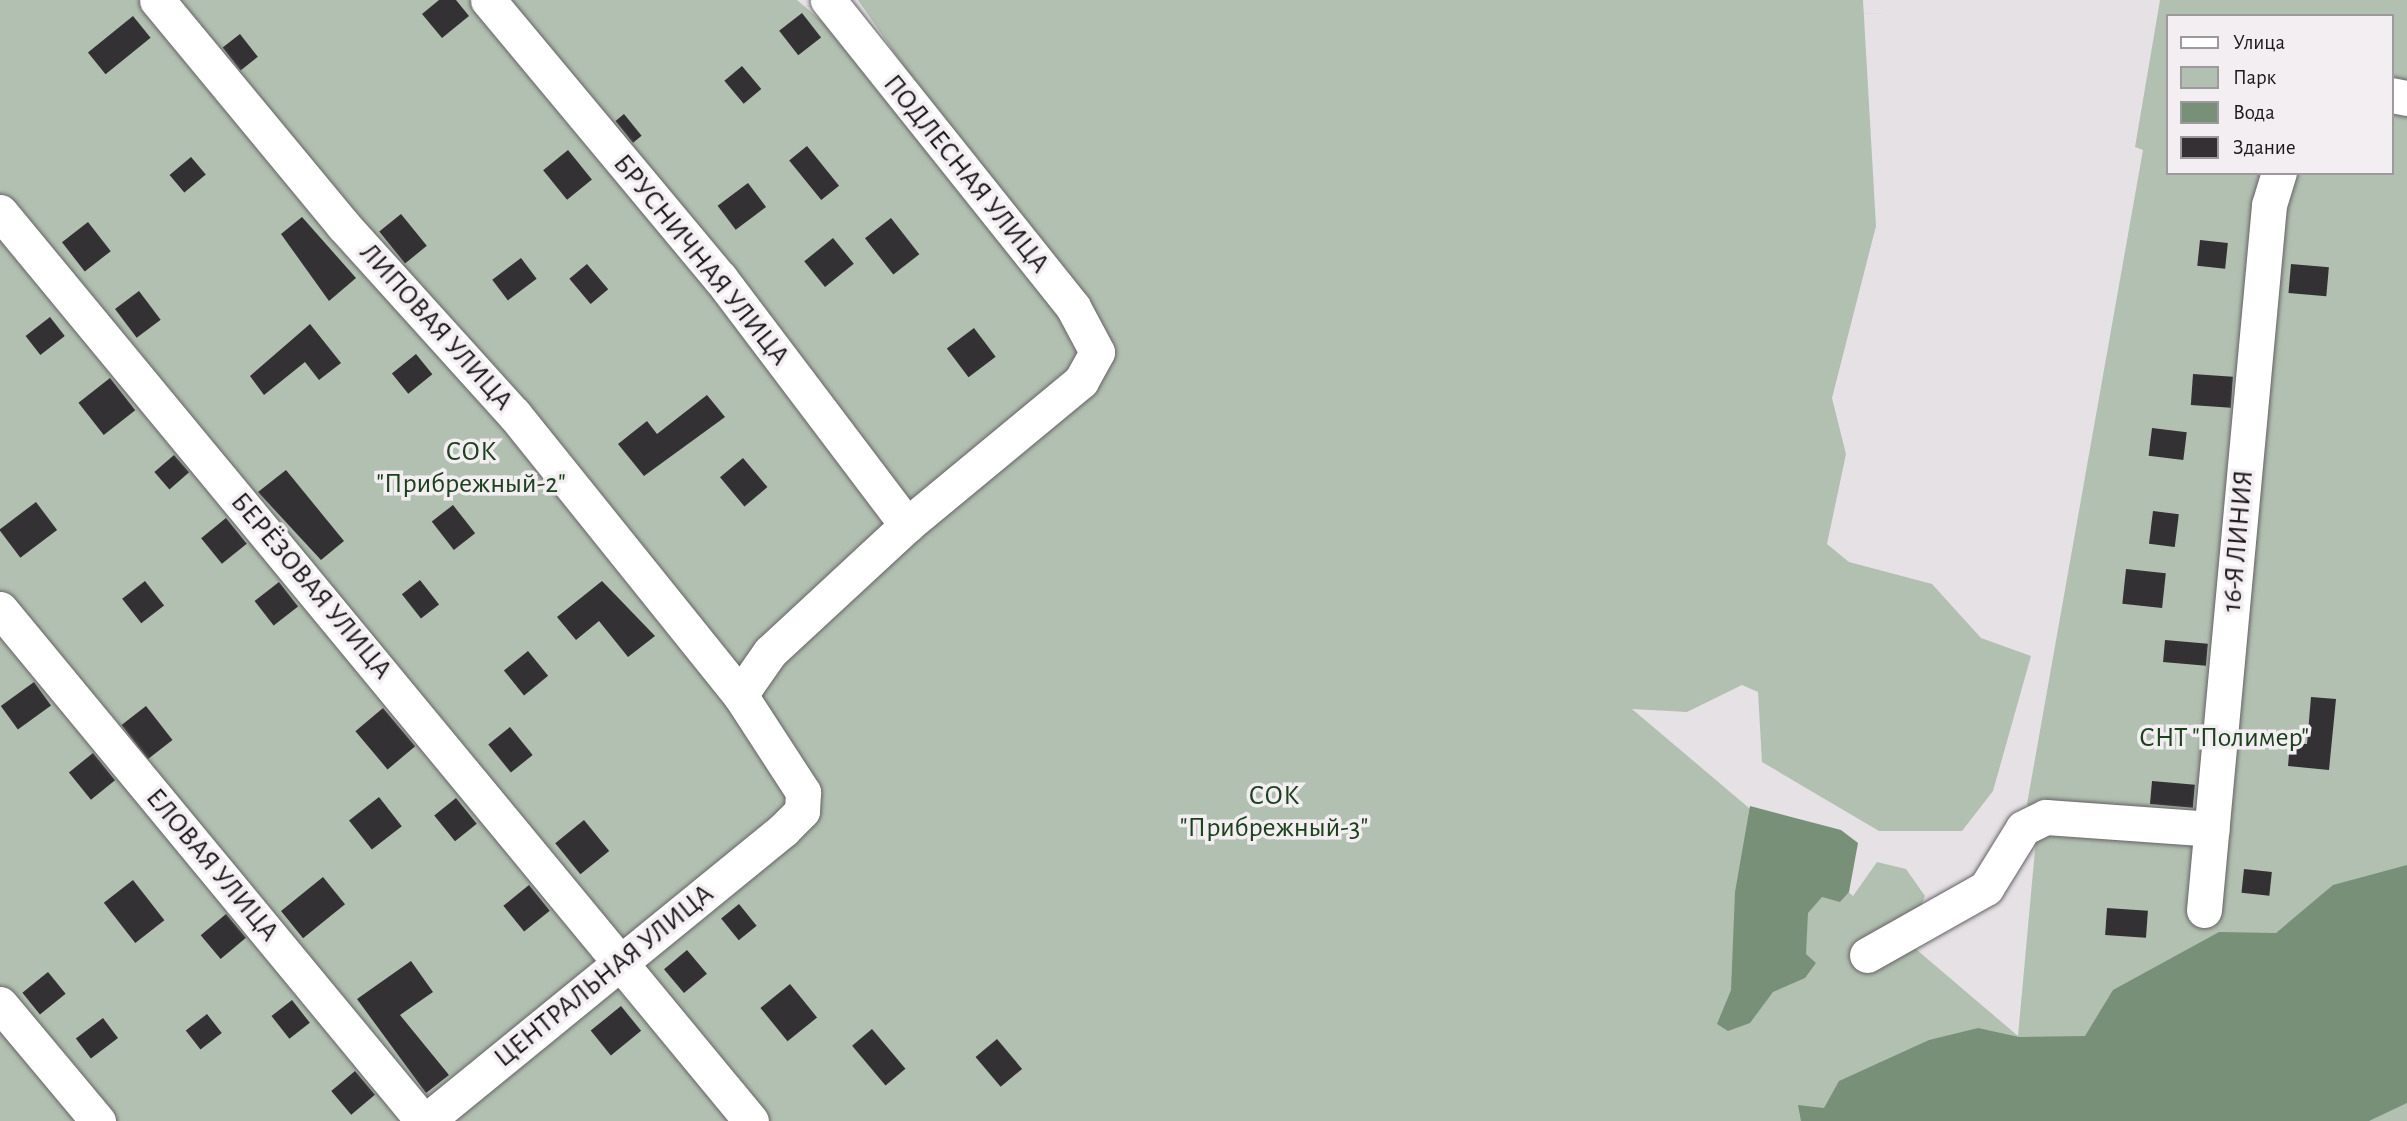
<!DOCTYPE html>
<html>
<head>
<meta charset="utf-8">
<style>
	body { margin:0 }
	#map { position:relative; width:2407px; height:1121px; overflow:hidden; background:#e5e1e5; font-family:"Alegreya Sans",sans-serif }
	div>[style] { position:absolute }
	.green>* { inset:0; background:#b2c0b1 }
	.water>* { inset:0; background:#799078 }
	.building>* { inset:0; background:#343134; transform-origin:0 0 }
	.roads { filter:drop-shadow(0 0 2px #656265) drop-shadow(0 0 2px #656265) }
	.minor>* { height:35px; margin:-17.5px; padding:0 17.5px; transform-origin:17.5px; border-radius:17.5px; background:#fff }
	span { translate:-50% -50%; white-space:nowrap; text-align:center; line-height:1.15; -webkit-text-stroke:7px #f3eef2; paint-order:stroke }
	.street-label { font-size:28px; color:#1b191a }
	.park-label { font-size:28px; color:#1d411d }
	.legend { position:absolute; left:2166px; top:14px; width:228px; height:161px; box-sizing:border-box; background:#f3eef2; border:2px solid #9d999c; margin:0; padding:9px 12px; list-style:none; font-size:21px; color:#1b191a }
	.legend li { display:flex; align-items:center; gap:14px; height:35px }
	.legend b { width:35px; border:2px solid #9d999c }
</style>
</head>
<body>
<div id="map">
	<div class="green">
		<div style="clip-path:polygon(evenodd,0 0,797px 0,945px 126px,858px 0,1863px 0,1876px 226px,1832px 398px,1846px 454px,1827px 544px,1849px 562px,1932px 584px,1981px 638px,2031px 656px,1993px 791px,1962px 831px,1879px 831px,1762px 762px,1758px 692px,1742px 685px,1687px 712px,1632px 709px,1853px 896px,1877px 862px,1906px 869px,1925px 896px,1913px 926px,1897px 933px,2018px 1036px,2037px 828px,2027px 804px,2143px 150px,2135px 147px,2160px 0,2407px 0,2407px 1121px,0 1121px,0 0,2167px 16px,2391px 16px,2391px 173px,2167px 173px,2167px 16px)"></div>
	</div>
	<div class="water">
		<div style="clip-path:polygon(1750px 806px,1841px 830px,1858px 843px,1849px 892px,1840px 902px,1822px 897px,1808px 913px,1806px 954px,1816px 963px,1805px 978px,1773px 992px,1750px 1023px,1728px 1031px,1717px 1024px,1731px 990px,1735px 892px)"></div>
		<div style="clip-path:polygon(2407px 865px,2407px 1103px,2369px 1121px,1801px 1121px,1798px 1105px,1824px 1108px,1839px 1081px,1929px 1040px,1978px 1028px,2019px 1037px,2085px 1036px,2113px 990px,2219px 932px,2276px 933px,2333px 885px)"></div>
	</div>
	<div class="building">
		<div style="clip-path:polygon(439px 0,456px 0,469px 16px,442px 38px,422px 14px)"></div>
		<div style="left:802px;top:13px;width:31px;height:29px;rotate:52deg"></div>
		<div style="left:133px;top:16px;width:28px;height:58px;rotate:51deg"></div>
		<div style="left:240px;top:34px;width:29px;height:22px;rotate:52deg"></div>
		<div style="left:742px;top:66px;width:30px;height:23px;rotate:50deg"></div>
		<div style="left:624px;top:114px;width:28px;height:11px;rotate:51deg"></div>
		<div style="left:807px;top:146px;width:51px;height:23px;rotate:51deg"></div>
		<div style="left:568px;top:150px;width:38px;height:32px;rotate:51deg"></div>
		<div style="left:191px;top:157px;width:23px;height:28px;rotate:50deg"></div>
		<div style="left:748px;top:183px;width:30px;height:38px;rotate:53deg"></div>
		<div style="left:401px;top:214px;width:41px;height:28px;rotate:51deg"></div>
		<div style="clip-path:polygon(302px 217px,356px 278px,329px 301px,281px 234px)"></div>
		<div style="left:891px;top:218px;width:46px;height:33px;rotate:52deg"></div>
		<div style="left:88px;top:222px;width:37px;height:33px;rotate:52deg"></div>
		<div style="left:833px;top:238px;width:33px;height:37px;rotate:51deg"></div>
		<div style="left:2200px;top:240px;width:28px;height:26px;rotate:6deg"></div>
		<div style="left:521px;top:258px;width:26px;height:36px;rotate:53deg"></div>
		<div style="left:587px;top:264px;width:33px;height:23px;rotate:50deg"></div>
		<div style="left:2291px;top:264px;width:38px;height:29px;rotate:5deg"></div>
		<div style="left:139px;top:291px;width:36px;height:30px;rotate:53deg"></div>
		<div style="left:50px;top:317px;width:24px;height:31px;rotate:52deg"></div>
		<div style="clip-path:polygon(310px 324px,341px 363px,319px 380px,305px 362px,264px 395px,250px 376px)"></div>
		<div style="left:974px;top:328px;width:36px;height:34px;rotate:53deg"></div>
		<div style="left:416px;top:354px;width:26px;height:31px;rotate:51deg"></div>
		<div style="left:2193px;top:374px;width:40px;height:31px;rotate:4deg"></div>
		<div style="left:110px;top:378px;width:41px;height:40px;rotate:52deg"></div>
		<div style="clip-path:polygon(707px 395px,725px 417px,644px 476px,618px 444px,647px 421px,657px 434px)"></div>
		<div style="left:2152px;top:428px;width:35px;height:28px;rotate:7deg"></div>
		<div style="left:174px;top:455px;width:23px;height:26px;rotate:49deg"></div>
		<div style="left:743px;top:458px;width:38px;height:30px;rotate:50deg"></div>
		<div style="clip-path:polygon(286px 470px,344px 541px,321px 560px,258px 492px)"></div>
		<div style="left:36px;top:502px;width:35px;height:46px;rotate:53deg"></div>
		<div style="left:453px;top:505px;width:36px;height:27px;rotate:52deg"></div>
		<div style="left:2153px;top:511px;width:26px;height:33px;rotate:7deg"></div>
		<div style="left:226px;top:518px;width:33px;height:32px;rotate:51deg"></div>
		<div style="left:2126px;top:569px;width:40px;height:35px;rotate:6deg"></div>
		<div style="left:420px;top:580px;width:31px;height:23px;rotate:52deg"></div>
		<div style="left:145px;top:581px;width:31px;height:29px;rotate:52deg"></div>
		<div style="clip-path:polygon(602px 581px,655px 636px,628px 657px,599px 621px,576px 640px,557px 617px)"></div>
		<div style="left:279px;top:582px;width:31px;height:31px;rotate:52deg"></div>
		<div style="left:2165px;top:640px;width:43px;height:22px;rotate:5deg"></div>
		<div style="left:528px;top:651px;width:32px;height:31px;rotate:51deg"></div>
		<div style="left:34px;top:682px;width:29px;height:41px;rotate:54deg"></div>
		<div style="clip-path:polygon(2311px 697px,2336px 699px,2329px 770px,2288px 766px,2290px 743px,2307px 744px)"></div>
		<div style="left:146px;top:706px;width:43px;height:31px;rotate:52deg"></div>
		<div style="left:383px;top:708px;width:50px;height:36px;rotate:50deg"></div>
		<div style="left:510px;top:727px;width:36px;height:28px;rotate:51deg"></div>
		<div style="left:93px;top:753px;width:35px;height:31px;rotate:51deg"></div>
		<div style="left:2152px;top:781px;width:43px;height:23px;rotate:5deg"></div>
		<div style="left:379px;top:797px;width:37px;height:38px;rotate:52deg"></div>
		<div style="left:456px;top:798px;width:33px;height:28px;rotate:51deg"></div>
		<div style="left:584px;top:820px;width:40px;height:37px;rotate:51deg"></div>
		<div style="left:2244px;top:869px;width:28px;height:24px;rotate:6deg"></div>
		<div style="left:323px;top:877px;width:35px;height:54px;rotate:51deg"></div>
		<div style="left:133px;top:880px;width:51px;height:37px;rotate:52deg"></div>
		<div style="left:529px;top:885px;width:33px;height:33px;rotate:51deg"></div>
		<div style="left:739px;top:904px;width:28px;height:23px;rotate:51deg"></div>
		<div style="left:2107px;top:908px;width:41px;height:27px;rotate:4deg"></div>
		<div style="left:226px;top:914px;width:31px;height:33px;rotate:50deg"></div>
		<div style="left:687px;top:950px;width:31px;height:30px;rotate:50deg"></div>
		<div style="clip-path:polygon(411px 961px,433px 992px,400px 1015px,449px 1075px,426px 1093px,357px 999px)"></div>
		<div style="left:48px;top:972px;width:28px;height:33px;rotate:51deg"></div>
		<div style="left:790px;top:984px;width:43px;height:38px;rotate:51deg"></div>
		<div style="left:292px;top:1000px;width:29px;height:26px;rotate:52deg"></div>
		<div style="left:621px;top:1006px;width:32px;height:39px;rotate:51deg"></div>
		<div style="left:207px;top:1014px;width:24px;height:27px;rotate:52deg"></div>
		<div style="left:103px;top:1018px;width:25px;height:34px;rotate:53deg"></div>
		<div style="left:872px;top:1029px;width:52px;height:26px;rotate:50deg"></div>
		<div style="left:997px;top:1039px;width:39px;height:28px;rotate:50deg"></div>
		<div style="left:355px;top:1071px;width:31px;height:31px;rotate:50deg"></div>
	</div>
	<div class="roads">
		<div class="minor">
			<div style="left:157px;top:0;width:292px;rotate:50.4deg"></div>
			<div style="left:343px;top:225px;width:255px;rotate:47.9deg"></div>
			<div style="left:514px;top:414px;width:361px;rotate:51.2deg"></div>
			<div style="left:740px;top:695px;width:116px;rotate:57deg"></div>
			<div style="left:803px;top:792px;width:19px;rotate:93deg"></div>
			<div style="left:802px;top:811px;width:27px;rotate:135deg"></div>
			<div style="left:783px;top:830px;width:461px;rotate:140.8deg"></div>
			<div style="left:488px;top:0;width:362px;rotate:50.2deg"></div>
			<div style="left:720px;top:278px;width:310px;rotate:52.9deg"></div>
			<div style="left:2391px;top:95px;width:16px;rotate:11deg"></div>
			<div style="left:0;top:212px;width:1179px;rotate:50.44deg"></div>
			<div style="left:0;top:609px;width:664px;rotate:50.44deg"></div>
			<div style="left:740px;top:695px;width:52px;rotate:-55.1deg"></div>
			<div style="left:770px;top:652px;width:187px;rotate:-42.8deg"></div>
			<div style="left:907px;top:525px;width:226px;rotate:-39.6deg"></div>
			<div style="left:1081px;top:381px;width:33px;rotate:-61deg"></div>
			<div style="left:1097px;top:352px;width:51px;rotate:-118.1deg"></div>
			<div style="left:1073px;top:307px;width:393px;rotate:-128.6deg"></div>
			<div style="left:2204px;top:910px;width:708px;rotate:-84.73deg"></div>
			<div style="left:2269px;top:205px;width:34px;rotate:-73deg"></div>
			<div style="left:1867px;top:955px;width:137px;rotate:-29.4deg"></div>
			<div style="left:1986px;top:888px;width:70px;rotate:-58.3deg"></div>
			<div style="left:2023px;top:828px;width:25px;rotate:-26deg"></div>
			<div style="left:2046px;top:817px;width:166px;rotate:4.1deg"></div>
			<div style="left:0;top:1004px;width:153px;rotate:50.1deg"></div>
		</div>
	</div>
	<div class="street-label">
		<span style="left:966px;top:174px;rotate:51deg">ПОДЛЕСНАЯ УЛИЦА</span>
		<span style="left:701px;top:260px;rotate:51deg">БРУСНИЧНАЯ УЛИЦА</span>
		<span style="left:436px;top:327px;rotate:48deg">ЛИПОВАЯ УЛИЦА</span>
		<span style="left:2238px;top:541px;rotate:-85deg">16-Я ЛИНИЯ</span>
		<span style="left:311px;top:586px;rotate:50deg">БЕРЁЗОВАЯ УЛИЦА</span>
		<span style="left:212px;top:865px;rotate:50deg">ЕЛОВАЯ УЛИЦА</span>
		<span style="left:604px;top:976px;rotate:-39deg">ЦЕНТРАЛЬНАЯ УЛИЦА</span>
	</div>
	<div class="park-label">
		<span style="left:471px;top:468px">СОК<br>"Прибрежный-2"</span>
		<span style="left:2224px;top:738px">СНТ "Полимер"</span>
		<span style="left:1274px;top:812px">СОК<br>"Прибрежный-3"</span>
	</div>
	<ul class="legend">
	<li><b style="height:9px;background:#fff"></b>Улица</li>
	<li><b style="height:19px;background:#b2c0b1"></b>Парк</li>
	<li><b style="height:19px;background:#799078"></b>Вода</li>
	<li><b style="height:19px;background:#343134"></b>Здание</li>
	</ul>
</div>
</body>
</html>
